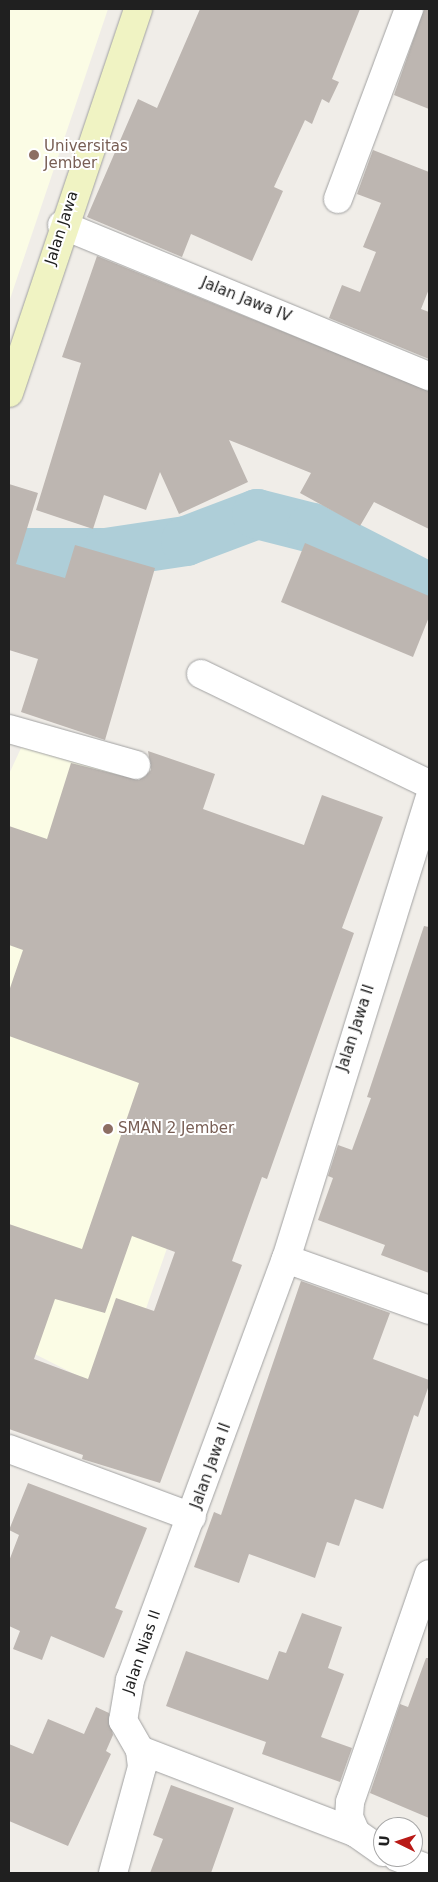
<!DOCTYPE html>
<html>
<head>
<meta charset="utf-8">
<style>
	body { margin:0 }
	#map { position:relative; width:438px; height:1882px; overflow:hidden; background:#f0ede8; font-family:"DejaVu Sans",sans-serif }
	div>[style] { position:absolute }
	.education>* { inset:0; background:#fbfce5 }
	.river>* { height:50px; margin:-25px; padding:0 25px; transform-origin:25px; border-radius:25px; background:#aeced8 }
	.building>* { inset:0; background:#bdb6b1 }
	.roads { filter:drop-shadow(0 0 1px #a1a1a1) drop-shadow(0 0 1px #a1a1a1) }
	.street>* { height:28px; margin:-14px; padding:0 14px; transform-origin:14px; border-radius:14px; background:#fff }
	.secondary>* { height:28px; margin:-14px; padding:0 14px; transform-origin:14px; border-radius:14px; background:#f0f3c3 }
	.dots>* { width:14px; height:14px; translate:-50% -50%; box-sizing:border-box; border:2px solid #fff; border-radius:50% }
	span { translate:-50% -50%; white-space:nowrap; text-align:center; line-height:1.15; -webkit-text-stroke:4px #fff; paint-order:stroke }
	.education-label { font-size:15px; color:#785e54 }
	.left { translate:0 -50%; text-align:left }
	.street-label { font-size:15px; color:#202020 }
	.frame { position:absolute; inset:0; border:10px solid #202020; pointer-events:none }
	.north { position:absolute; left:373px; top:1817px; width:50px; height:50px; box-sizing:border-box; background:#fff; border:1px solid #a6a6a6; border-radius:50%; rotate:274deg; font-size:14px; font-weight:700; line-height:20px; text-align:center; color:#202020 }
	.north::after { content:''; display:block; margin:auto; width:18px; height:22px; background:#b91a17; clip-path:polygon(50% 0,100% 100%,50% 72%,0 100%) }
</style>
</head>
<body>
<div id="map">
	<div class="education">
		<div style="clip-path:polygon(9px 9px,108px 9px,9px 302px)"></div>
		<div style="clip-path:polygon(22px 746px,121px 775px,118px 854px,282px 917px,116px 1395px,9px 1341px,9px 774px)"></div>
	</div>
	<div class="river">
		<div style="left:9px;top:553px;width:97px"></div>
		<div style="left:106px;top:553px;width:81px;rotate:-8.5deg"></div>
		<div style="left:186px;top:541px;width:76px;rotate:-20.8deg"></div>
		<div style="left:257px;top:514px;width:57px;rotate:14.3deg"></div>
		<div style="left:312px;top:528px;width:131px;rotate:27.1deg"></div>
	</div>
	<div class="building">
		<div style="clip-path:polygon(200px 9px,360px 9px,332px 79px,339px 82px,329px 103px,322px 99px,312px 124px,305px 120px,274px 187px,283px 191px,252px 261px,191px 234px,182px 257px,87px 217px,138px 99px,157px 108px)"></div>
		<div style="clip-path:polygon(424px 9px,429px 9px,429px 109px,394px 95px)"></div>
		<div style="clip-path:polygon(373px 150px,429px 172px,429px 289px,421px 309px,429px 312px,429px 359px,329px 318px,342px 285px,360px 292px,376px 252px,363px 247px,381px 203px,357px 194px)"></div>
		<div style="clip-path:polygon(97px 256px,429px 391px,429px 529px,374px 502px,360px 526px,300px 493px,311px 473px,229px 440px,248px 482px,179px 514px,160px 472px,146px 510px,104px 495px,93px 529px,36px 510px,81px 363px,62px 357px)"></div>
		<div style="clip-path:polygon(9px 484px,38px 493px,16px 564px,65px 578px,75px 545px,155px 568px,105px 740px,21px 712px,38px 659px,9px 650px)"></div>
		<div style="clip-path:polygon(305px 543px,429px 596px,429px 617px,413px 657px,281px 602px)"></div>
		<div style="clip-path:polygon(evenodd,148px 751px,215px 774px,203px 809px,304px 845px,322px 795px,383px 817px,342px 928px,354px 933px,267px 1179px,262px 1177px,232px 1261px,242px 1265px,160px 1483px,82px 1459px,83px 1455px,9px 1429px,9px 1224px,82px 1249px,139px 1083px,9px 1036px,9px 991px,23px 950px,9px 945px,9px 826px,47px 839px,71px 763px,139px 780px,151px 770px,148px 751px,132px 1236px,175px 1252px,154px 1311px,116px 1298px,88px 1379px,34px 1359px,55px 1299px,105px 1313px,132px 1236px)"></div>
		<div style="clip-path:polygon(424px 926px,429px 927px,429px 1273px,381px 1255px,385px 1245px,318px 1220px,333px 1178px,328px 1176px,338px 1145px,352px 1150px,371px 1098px,367px 1097px)"></div>
		<div style="clip-path:polygon(301px 1281px,390px 1313px,373px 1359px,429px 1380px,429px 1385px,418px 1417px,414px 1415px,383px 1509px,355px 1499px,339px 1546px,327px 1542px,315px 1578px,249px 1554px,239px 1583px,194px 1567px,214px 1512px,221px 1515px)"></div>
		<div style="clip-path:polygon(28px 1483px,147px 1528px,115px 1608px,123px 1611px,104px 1658px,51px 1636px,42px 1660px,13px 1649px,20px 1631px,9px 1626px,9px 1561px,19px 1535px,9px 1530px)"></div>
		<div style="clip-path:polygon(302px 1613px,342px 1627px,328px 1668px,344px 1674px,321px 1737px,352px 1748px,340px 1782px,262px 1754px,266px 1742px,166px 1706px,186px 1651px,268px 1680px,279px 1651px,286px 1653px)"></div>
		<div style="clip-path:polygon(426px 1658px,429px 1658px,429px 1818px,370px 1793px,400px 1704px,408px 1707px)"></div>
		<div style="clip-path:polygon(96px 1707px,109px 1713px,113px 1735px,106px 1751px,111px 1754px,68px 1846px,9px 1821px,9px 1744px,33px 1754px,48px 1719px,84px 1734px)"></div>
		<div style="clip-path:polygon(171px 1785px,234px 1808px,211px 1873px,150px 1873px,163px 1839px,153px 1835px)"></div>
	</div>
	<div class="roads">
		<div class="street">
			<div style="left:338px;top:199px;width:203px;rotate:-69.5deg"></div>
			<div style="left:62px;top:225px;width:397px;rotate:22.4deg"></div>
			<div style="left:201px;top:674px;width:253px;rotate:25.8deg"></div>
			<div style="left:9px;top:729px;width:132px;rotate:15.8deg"></div>
			<div style="left:286px;top:1259px;width:152px;rotate:19.6deg"></div>
			<div style="left:9px;top:1449px;width:195px;rotate:20.4deg"></div>
			<div style="left:140px;top:1750px;width:231px;rotate:21deg"></div>
			<div style="left:383px;top:1852px;width:33px;rotate:-145deg"></div>
			<div style="left:356px;top:1833px;width:17px;rotate:-114deg"></div>
			<div style="left:349px;top:1817px;width:15px;rotate:-86deg"></div>
			<div style="left:350px;top:1802px;width:241px;rotate:-70.9deg"></div>
			<div style="left:397px;top:1857px;width:34px;rotate:21deg"></div>
			<div style="left:113px;top:1873px;width:110px;rotate:-74.7deg"></div>
			<div style="left:142px;top:1767px;width:17px;rotate:-97deg"></div>
			<div style="left:140px;top:1750px;width:34px;rotate:-120deg"></div>
			<div style="left:123px;top:1721px;width:42px;rotate:-80.3deg"></div>
			<div style="left:130px;top:1680px;width:449px;rotate:-69.7deg"></div>
			<div style="left:286px;top:1259px;width:482px;rotate:-72.7deg"></div>
		</div>
		<div class="secondary">
			<div style="left:9px;top:393px;width:405px;rotate:-71.4deg"></div>
		</div>
	</div>
	<div class="dots">
		<div style="left:34px;top:155px;background:#8d6e63"></div>
		<div style="left:108px;top:1129px;background:#8d6e63"></div>
	</div>
	<div class="education-label">
		<span class="left" style="left:44px;top:155px">Universitas<br>Jember</span>
		<span class="left" style="left:118px;top:1129px">SMAN 2 Jember</span>
	</div>
	<div class="street-label">
		<span style="left:62px;top:228px;rotate:-72deg">Jalan Jawa</span>
		<span style="left:246px;top:300px;rotate:22deg">Jalan Jawa IV</span>
		<span style="left:356px;top:1028px;rotate:-72deg">Jalan Jawa II</span>
		<span style="left:211px;top:1466px;rotate:-70deg">Jalan Jawa II</span>
		<span style="left:142px;top:1652px;rotate:-71deg">Jalan Nias II</span>
	</div>
	<div class="frame"></div>
	<div class="north">U</div>
</div>
</body>
</html>
